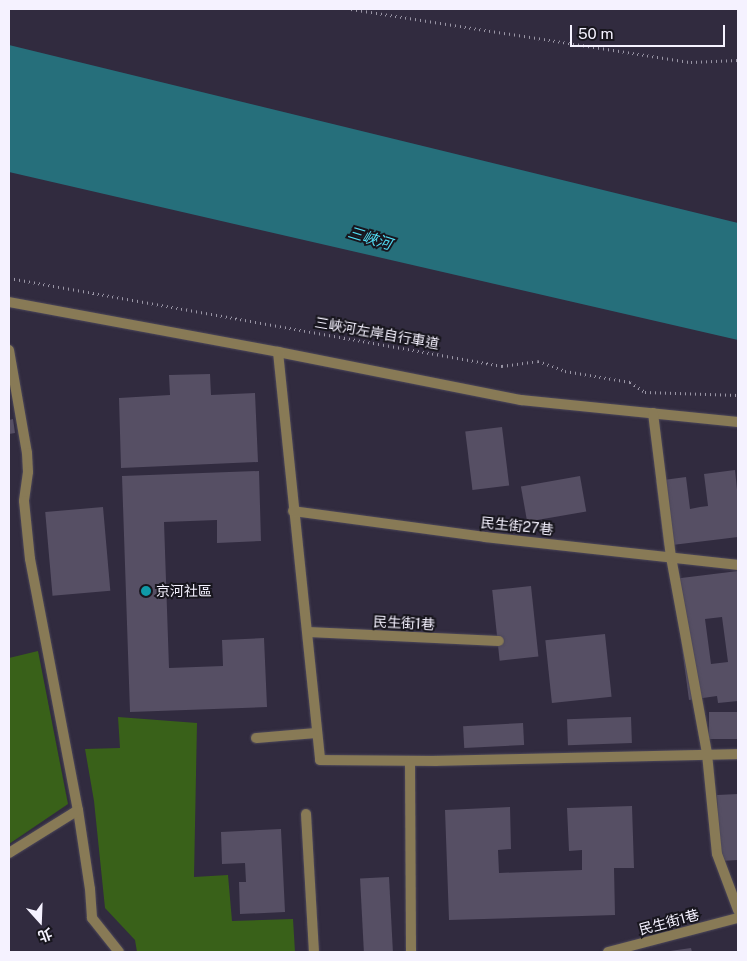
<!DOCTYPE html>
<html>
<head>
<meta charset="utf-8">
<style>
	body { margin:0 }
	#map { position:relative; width:747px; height:961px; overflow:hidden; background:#312b3f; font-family:"Public Sans","Noto Sans TC",sans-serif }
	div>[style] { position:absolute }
	.green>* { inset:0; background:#396119 }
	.water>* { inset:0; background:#266f7b }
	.building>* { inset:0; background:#564f64; transform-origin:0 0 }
	.path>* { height:3px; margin-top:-1.5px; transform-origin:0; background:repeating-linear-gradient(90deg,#9995a5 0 1px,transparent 0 5px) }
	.roads { filter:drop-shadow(0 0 1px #4c475a) drop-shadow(0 0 1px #4c475a) }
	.service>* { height:10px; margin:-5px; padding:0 5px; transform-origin:5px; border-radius:5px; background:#887a56 }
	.minor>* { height:10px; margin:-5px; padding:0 5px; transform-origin:5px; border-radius:5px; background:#887a56 }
	.dots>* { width:14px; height:14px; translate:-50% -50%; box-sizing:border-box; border:2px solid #18161e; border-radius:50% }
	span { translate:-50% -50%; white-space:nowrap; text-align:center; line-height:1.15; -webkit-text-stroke:4px #18161e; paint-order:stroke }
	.street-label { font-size:14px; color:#f5f2ff }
	.poi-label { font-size:14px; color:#f5f2ff }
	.left { translate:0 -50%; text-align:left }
	.water-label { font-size:15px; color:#51dcf3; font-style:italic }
	.frame { position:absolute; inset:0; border:10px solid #f5f2ff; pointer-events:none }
	.north { position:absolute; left:15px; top:896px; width:50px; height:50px; -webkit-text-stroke:4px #18161e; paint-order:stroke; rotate:160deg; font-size:14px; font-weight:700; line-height:20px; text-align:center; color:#f5f2ff }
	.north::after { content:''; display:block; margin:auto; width:18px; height:22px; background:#f5f2ff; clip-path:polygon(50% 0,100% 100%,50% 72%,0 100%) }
	.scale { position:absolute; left:570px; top:25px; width:155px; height:22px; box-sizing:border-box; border:2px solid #f5f2ff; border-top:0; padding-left:6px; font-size:15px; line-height:18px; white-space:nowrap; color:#f5f2ff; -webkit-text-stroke:4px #18161e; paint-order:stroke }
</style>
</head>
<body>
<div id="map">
	<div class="green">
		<div style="clip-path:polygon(38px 651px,68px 804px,9px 844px,9px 658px)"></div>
		<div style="clip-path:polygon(118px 717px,197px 723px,194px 877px,228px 875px,232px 921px,293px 919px,295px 952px,137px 952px,135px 940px,105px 908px,94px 801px,85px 749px,120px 748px)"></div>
	</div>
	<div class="water">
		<div style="clip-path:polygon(9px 45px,738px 223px,738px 340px,9px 172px)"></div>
	</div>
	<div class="building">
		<div style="clip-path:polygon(210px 374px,211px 395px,255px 393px,258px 462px,121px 468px,119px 398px,170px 395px,169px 375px)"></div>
		<div style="clip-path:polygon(13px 419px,15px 433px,9px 434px,9px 420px)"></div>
		<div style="left:502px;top:427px;width:59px;height:37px;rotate:83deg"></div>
		<div style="clip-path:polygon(735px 470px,738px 499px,738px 537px,664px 546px,656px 481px,686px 477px,690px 509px,700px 507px,708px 506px,704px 474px)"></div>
		<div style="clip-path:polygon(259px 471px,261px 541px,217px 543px,217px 520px,164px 522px,169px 668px,223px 666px,222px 640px,264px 638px,267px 707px,130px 712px,122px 476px)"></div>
		<div style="left:580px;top:476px;width:36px;height:60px;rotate:80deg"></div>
		<div style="left:103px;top:507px;width:84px;height:58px;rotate:85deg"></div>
		<div style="clip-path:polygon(evenodd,738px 571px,738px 701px,718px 703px,717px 696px,689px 700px,673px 579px,738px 571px,722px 617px,728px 662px,711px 664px,705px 619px,722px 617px)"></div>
		<div style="left:531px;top:586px;width:71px;height:39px;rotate:84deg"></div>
		<div style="left:605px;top:634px;width:63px;height:60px;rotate:84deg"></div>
		<div style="left:738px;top:712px;width:27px;height:29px;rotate:90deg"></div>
		<div style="left:631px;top:717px;width:26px;height:64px;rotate:88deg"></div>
		<div style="left:523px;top:723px;width:22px;height:60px;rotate:87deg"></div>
		<div style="clip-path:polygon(738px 794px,738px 860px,720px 861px,717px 795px)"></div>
		<div style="clip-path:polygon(632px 806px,634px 868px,614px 868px,615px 915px,449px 920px,445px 810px,510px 807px,511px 849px,498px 850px,499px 873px,582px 870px,582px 850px,569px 851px,567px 808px)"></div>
		<div style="clip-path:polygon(281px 829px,285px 912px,240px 914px,239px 882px,246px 882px,245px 863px,222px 864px,221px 832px)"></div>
		<div style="left:389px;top:877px;width:75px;height:29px;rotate:87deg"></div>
		<div style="clip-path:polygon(691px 948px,692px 952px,670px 952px,670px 951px)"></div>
	</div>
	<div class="path">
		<div style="left:351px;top:9px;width:344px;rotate:8.9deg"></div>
		<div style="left:691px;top:62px;width:47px;rotate:-2.4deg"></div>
		<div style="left:9px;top:278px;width:501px;rotate:10.12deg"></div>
		<div style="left:502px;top:366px;width:36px;rotate:-8deg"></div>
		<div style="left:538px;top:361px;width:29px;rotate:20deg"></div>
		<div style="left:565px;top:371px;width:66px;rotate:9.6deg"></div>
		<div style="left:630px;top:382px;width:18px;rotate:34deg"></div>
		<div style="left:645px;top:392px;width:93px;rotate:1.8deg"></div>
	</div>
	<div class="roads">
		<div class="service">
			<div style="left:9px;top:350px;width:105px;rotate:80.1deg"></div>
			<div style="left:27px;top:453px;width:19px;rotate:87deg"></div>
			<div style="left:28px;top:472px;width:29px;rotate:98deg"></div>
			<div style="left:24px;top:501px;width:58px;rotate:84.1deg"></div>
			<div style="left:30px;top:559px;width:256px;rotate:79.2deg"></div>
			<div style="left:78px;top:810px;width:80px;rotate:81.4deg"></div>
			<div style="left:90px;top:889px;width:29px;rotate:86deg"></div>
			<div style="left:92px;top:918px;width:43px;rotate:51.5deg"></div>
			<div style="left:278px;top:352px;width:248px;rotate:11.2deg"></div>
			<div style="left:521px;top:400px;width:218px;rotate:5.8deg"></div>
			<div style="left:653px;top:413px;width:145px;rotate:82.9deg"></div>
			<div style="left:671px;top:557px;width:200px;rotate:79.6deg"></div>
			<div style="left:707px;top:754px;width:100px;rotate:84.3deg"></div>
			<div style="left:717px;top:854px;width:60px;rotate:69.4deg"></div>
			<div style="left:308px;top:632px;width:191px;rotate:2.7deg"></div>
			<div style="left:256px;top:738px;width:61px;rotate:-4.7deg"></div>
			<div style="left:436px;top:761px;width:302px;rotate:-1.3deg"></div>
			<div style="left:306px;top:814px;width:138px;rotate:86.7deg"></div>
			<div style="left:9px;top:853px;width:81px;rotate:-31.9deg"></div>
		</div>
		<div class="minor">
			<div style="left:9px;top:302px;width:274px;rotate:10.5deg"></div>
			<div style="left:278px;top:352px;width:410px;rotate:84.1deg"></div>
			<div style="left:320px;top:760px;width:116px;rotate:0.5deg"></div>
			<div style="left:293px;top:511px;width:194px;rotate:7.7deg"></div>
			<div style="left:485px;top:537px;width:255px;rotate:6.3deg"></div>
			<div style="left:410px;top:761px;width:191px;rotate:89.7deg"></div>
			<div style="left:608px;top:952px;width:134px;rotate:-14.7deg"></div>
		</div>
	</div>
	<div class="dots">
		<div style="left:146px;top:591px;background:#0f9aa8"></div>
	</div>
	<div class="street-label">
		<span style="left:377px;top:333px;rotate:10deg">三峽河左岸自行車道</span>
		<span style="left:517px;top:526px;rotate:6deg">民生街27巷</span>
		<span style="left:404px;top:623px;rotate:3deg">民生街1巷</span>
		<span style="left:669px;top:922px;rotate:-15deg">民生街1巷</span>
	</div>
	<div class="poi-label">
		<span class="left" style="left:156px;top:591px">京河社區</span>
	</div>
	<div class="water-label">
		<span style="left:370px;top:238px;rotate:17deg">三峽河</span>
	</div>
	<div class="frame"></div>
	<div class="north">北</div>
	<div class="scale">50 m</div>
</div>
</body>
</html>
